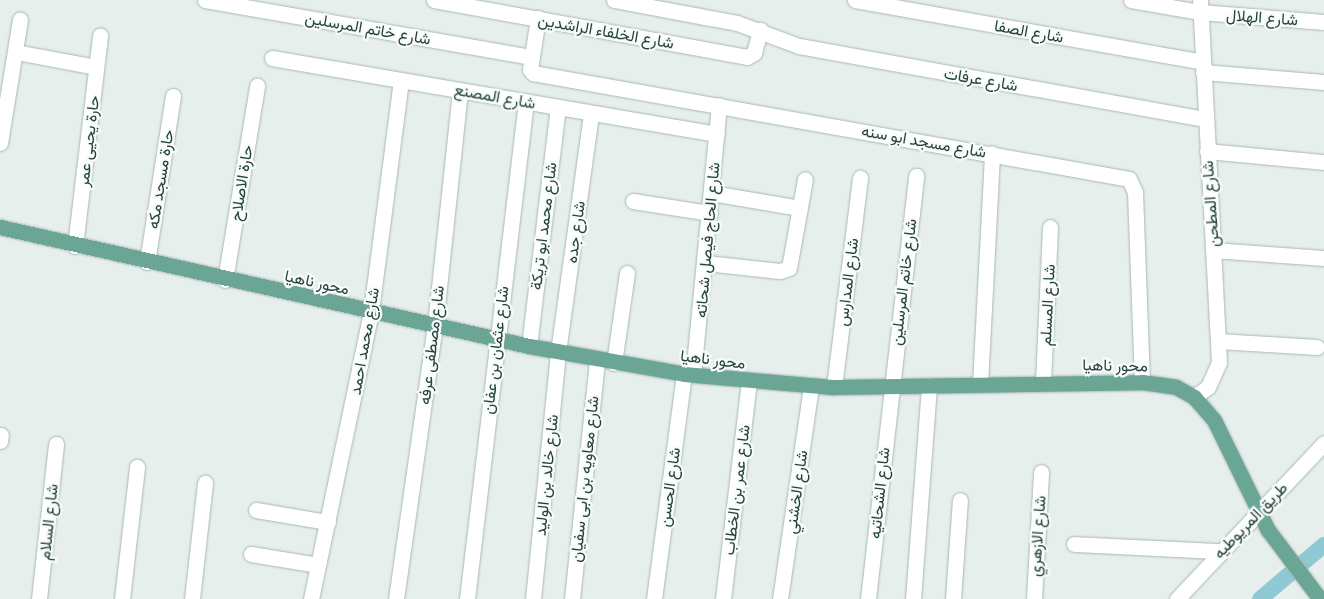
<!DOCTYPE html>
<html>
<head>
<meta charset="utf-8">
<style>
	body { margin:0 }
	#map { position:relative; width:1324px; height:599px; overflow:hidden; background:#e6efeb; font-family:"Archivo Narrow",Vazirmatn,sans-serif }
	div>[style] { position:absolute }
	.canal>* { height:16px; margin:-8px; padding:0 8px; transform-origin:8px; border-radius:8px; background:#8ec9d4 }
	.roads { filter:drop-shadow(0 0 1px #a8b8b2) drop-shadow(0 0 1px #a8b8b2) }
	.minor>* { height:15px; margin:-7.5px; padding:0 7.5px; transform-origin:7.5px; border-radius:7.5px; background:#fff }
	.major>* { height:15px; margin:-7.5px; padding:0 7.5px; transform-origin:7.5px; border-radius:7.5px; background:#6aa596 }
	span { translate:-50% -50%; white-space:nowrap; text-align:center; line-height:1.15; -webkit-text-stroke:4.5px #f7fbf9; paint-order:stroke }
	.street-label { font-size:16px; color:#24423a }
</style>
</head>
<body>
<div id="map">
	<div class="canal">
		<div style="left:1260px;top:599px;width:84px;rotate:-40.2deg"></div>
	</div>
	<div class="roads">
		<div class="minor">
			<div style="left:205px;top:0;width:332px;rotate:9.9deg"></div>
			<div style="left:434px;top:0;width:318px;rotate:10.3deg"></div>
			<div style="left:747px;top:57px;width:8px;rotate:-30deg"></div>
			<div style="left:754px;top:53px;width:24px;rotate:-75deg"></div>
			<div style="left:614px;top:0;width:125px;rotate:10.6deg"></div>
			<div style="left:737px;top:23px;width:66px;rotate:20.4deg"></div>
			<div style="left:799px;top:46px;width:413px;rotate:10.2deg"></div>
			<div style="left:855px;top:0;width:352px;rotate:10.1deg"></div>
			<div style="left:1131px;top:0;width:70px;rotate:9.9deg"></div>
			<div style="left:1200px;top:12px;width:124px;rotate:4.6deg"></div>
			<div style="left:538px;top:18px;width:52px;rotate:98.9deg"></div>
			<div style="left:530px;top:69px;width:5px;rotate:53deg"></div>
			<div style="left:533px;top:73px;width:605px;rotate:10.08deg"></div>
			<div style="left:1129px;top:179px;width:14px;rotate:65deg"></div>
			<div style="left:1135px;top:192px;width:190px;rotate:87.9deg"></div>
			<div style="left:16px;top:52px;width:81px;rotate:10.6deg"></div>
			<div style="left:272px;top:58px;width:451px;rotate:9.7deg"></div>
			<div style="left:1203px;top:72px;width:121px;rotate:4.7deg"></div>
			<div style="left:0;top:143px;width:125px;rotate:-80.8deg"></div>
			<div style="left:1207px;top:151px;width:118px;rotate:5.4deg"></div>
			<div style="left:712px;top:193px;width:89px;rotate:9.7deg"></div>
			<div style="left:633px;top:201px;width:78px;rotate:8.9deg"></div>
			<div style="left:75px;top:246px;width:212px;rotate:-83.2deg"></div>
			<div style="left:1213px;top:250px;width:111px;rotate:4.1deg"></div>
			<div style="left:147px;top:262px;width:168px;rotate:-81.1deg"></div>
			<div style="left:706px;top:263px;width:74px;rotate:6.2deg"></div>
			<div style="left:780px;top:271px;width:9px;rotate:-18deg"></div>
			<div style="left:789px;top:268px;width:90px;rotate:-79.8deg"></div>
			<div style="left:225px;top:280px;width:197px;rotate:-80.6deg"></div>
			<div style="left:1218px;top:341px;width:99px;rotate:3.5deg"></div>
			<div style="left:529px;top:346px;width:241px;rotate:-83.1deg"></div>
			<div style="left:614px;top:363px;width:91px;rotate:-81.8deg"></div>
			<div style="left:693px;top:375px;width:271px;rotate:-84.5deg"></div>
			<div style="left:1043px;top:382px;width:155px;rotate:-87.4deg"></div>
			<div style="left:980px;top:384px;width:231px;rotate:-87deg"></div>
			<div style="left:834px;top:387px;width:211px;rotate:-82.9deg"></div>
			<div style="left:1194px;top:397px;width:17px;rotate:-36deg"></div>
			<div style="left:1208px;top:387px;width:27px;rotate:-66deg"></div>
			<div style="left:1219px;top:362px;width:362px;rotate:-93deg"></div>
			<div style="left:0;top:441px;width:6px;rotate:-81deg"></div>
			<div style="left:256px;top:510px;width:73px;rotate:9.5deg"></div>
			<div style="left:1074px;top:544px;width:145px;rotate:2.8deg"></div>
			<div style="left:251px;top:554px;width:68px;rotate:9.3deg"></div>
			<div style="left:39px;top:599px;width:156px;rotate:-83.7deg"></div>
			<div style="left:122px;top:599px;width:133px;rotate:-83.5deg"></div>
			<div style="left:192px;top:599px;width:117px;rotate:-83.6deg"></div>
			<div style="left:311px;top:599px;width:294px;rotate:-78.2deg"></div>
			<div style="left:371px;top:311px;width:232px;rotate:-82.6deg"></div>
			<div style="left:396px;top:599px;width:277px;rotate:-81.9deg"></div>
			<div style="left:435px;top:325px;width:236px;rotate:-83.9deg"></div>
			<div style="left:467px;top:599px;width:501px;rotate:-83.24deg"></div>
			<div style="left:533px;top:599px;width:248px;rotate:-84.2deg"></div>
			<div style="left:558px;top:352px;width:241px;rotate:-82.1deg"></div>
			<div style="left:572px;top:599px;width:240px;rotate:-84deg"></div>
			<div style="left:654px;top:599px;width:227px;rotate:-82.4deg"></div>
			<div style="left:723px;top:599px;width:220px;rotate:-83.2deg"></div>
			<div style="left:780px;top:599px;width:215px;rotate:-81.7deg"></div>
			<div style="left:868px;top:599px;width:426px;rotate:-83.5deg"></div>
			<div style="left:913px;top:599px;width:214px;rotate:-85.7deg"></div>
			<div style="left:953px;top:599px;width:99px;rotate:-86deg"></div>
			<div style="left:1034px;top:599px;width:127px;rotate:-86.8deg"></div>
			<div style="left:1177px;top:599px;width:214px;rotate:-46.7deg"></div>
		</div>
		<div class="major">
			<div style="left:0;top:227px;width:542px;rotate:12.68deg"></div>
			<div style="left:529px;top:346px;width:158px;rotate:10.2deg"></div>
			<div style="left:684px;top:374px;width:151px;rotate:5deg"></div>
			<div style="left:834px;top:387px;width:308px;rotate:-0.9deg"></div>
			<div style="left:1142px;top:382px;width:34px;rotate:8deg"></div>
			<div style="left:1176px;top:387px;width:21px;rotate:29deg"></div>
			<div style="left:1194px;top:397px;width:30px;rotate:49deg"></div>
			<div style="left:1214px;top:420px;width:123px;rotate:63.9deg"></div>
			<div style="left:1268px;top:530px;width:86px;rotate:53deg"></div>
		</div>
	</div>
	<div class="street-label">
		<span style="left:1262px;top:17px;rotate:4deg">شارع الهلال</span>
		<span style="left:368px;top:28px;rotate:10deg">شارع خاتم المرسلين</span>
		<span style="left:606px;top:31px;rotate:10deg">شارع الخلفاء الراشدين</span>
		<span style="left:1029px;top:31px;rotate:10deg">شارع الصفا</span>
		<span style="left:981px;top:79px;rotate:10deg">شارع عرفات</span>
		<span style="left:495px;top:96px;rotate:10deg">شارع المصنع</span>
		<span style="left:88px;top:141px;rotate:-83deg">حارة يحيى عمر</span>
		<span style="left:924px;top:141px;rotate:10deg">شارع مسجد ابو سنه</span>
		<span style="left:160px;top:179px;rotate:-81deg">حارة مسجد مكه</span>
		<span style="left:241px;top:183px;rotate:-81deg">حارة الاصلاح</span>
		<span style="left:1210px;top:204px;rotate:-94deg">شارع المطحن</span>
		<span style="left:543px;top:226px;rotate:-83deg">شارع محمد ابو تريكة</span>
		<span style="left:575px;top:232px;rotate:-82deg">شارع جده</span>
		<span style="left:707px;top:240px;rotate:-85deg">شارع الحاج فيصل شحاته</span>
		<span style="left:317px;top:282px;rotate:12deg">محور ناهيا</span>
		<span style="left:847px;top:282px;rotate:-83deg">شارع المدارس</span>
		<span style="left:903px;top:282px;rotate:-83deg">شارع خاتم المرسلين</span>
		<span style="left:1047px;top:305px;rotate:-87deg">شارع المسلم</span>
		<span style="left:364px;top:341px;rotate:-80deg">شارع محمد احمد</span>
		<span style="left:431px;top:345px;rotate:-83deg">شارع مصطفى عرفه</span>
		<span style="left:495px;top:350px;rotate:-83deg">شارع عثمان بن عفان</span>
		<span style="left:713px;top:359px;rotate:7deg">محور ناهيا</span>
		<span style="left:1115px;top:365px;rotate:1deg">محور ناهيا</span>
		<span style="left:546px;top:475px;rotate:-84deg">شارع خالد بن الوليد</span>
		<span style="left:584px;top:479px;rotate:-84deg">شارع معاويه بن ابى سفيان</span>
		<span style="left:669px;top:487px;rotate:-82deg">شارع الحسن</span>
		<span style="left:736px;top:490px;rotate:-83deg">شارع عمر بن الخطاب</span>
		<span style="left:796px;top:492px;rotate:-82deg">شارع الخشني</span>
		<span style="left:879px;top:493px;rotate:-84deg">شارع الشحاتيه</span>
		<span style="left:1250px;top:520px;rotate:-46deg">طريق المريوطيه</span>
		<span style="left:48px;top:522px;rotate:-84deg">شارع السلام</span>
		<span style="left:1037px;top:536px;rotate:-86deg">شارع الازهري</span>
	</div>
</div>
</body>
</html>
